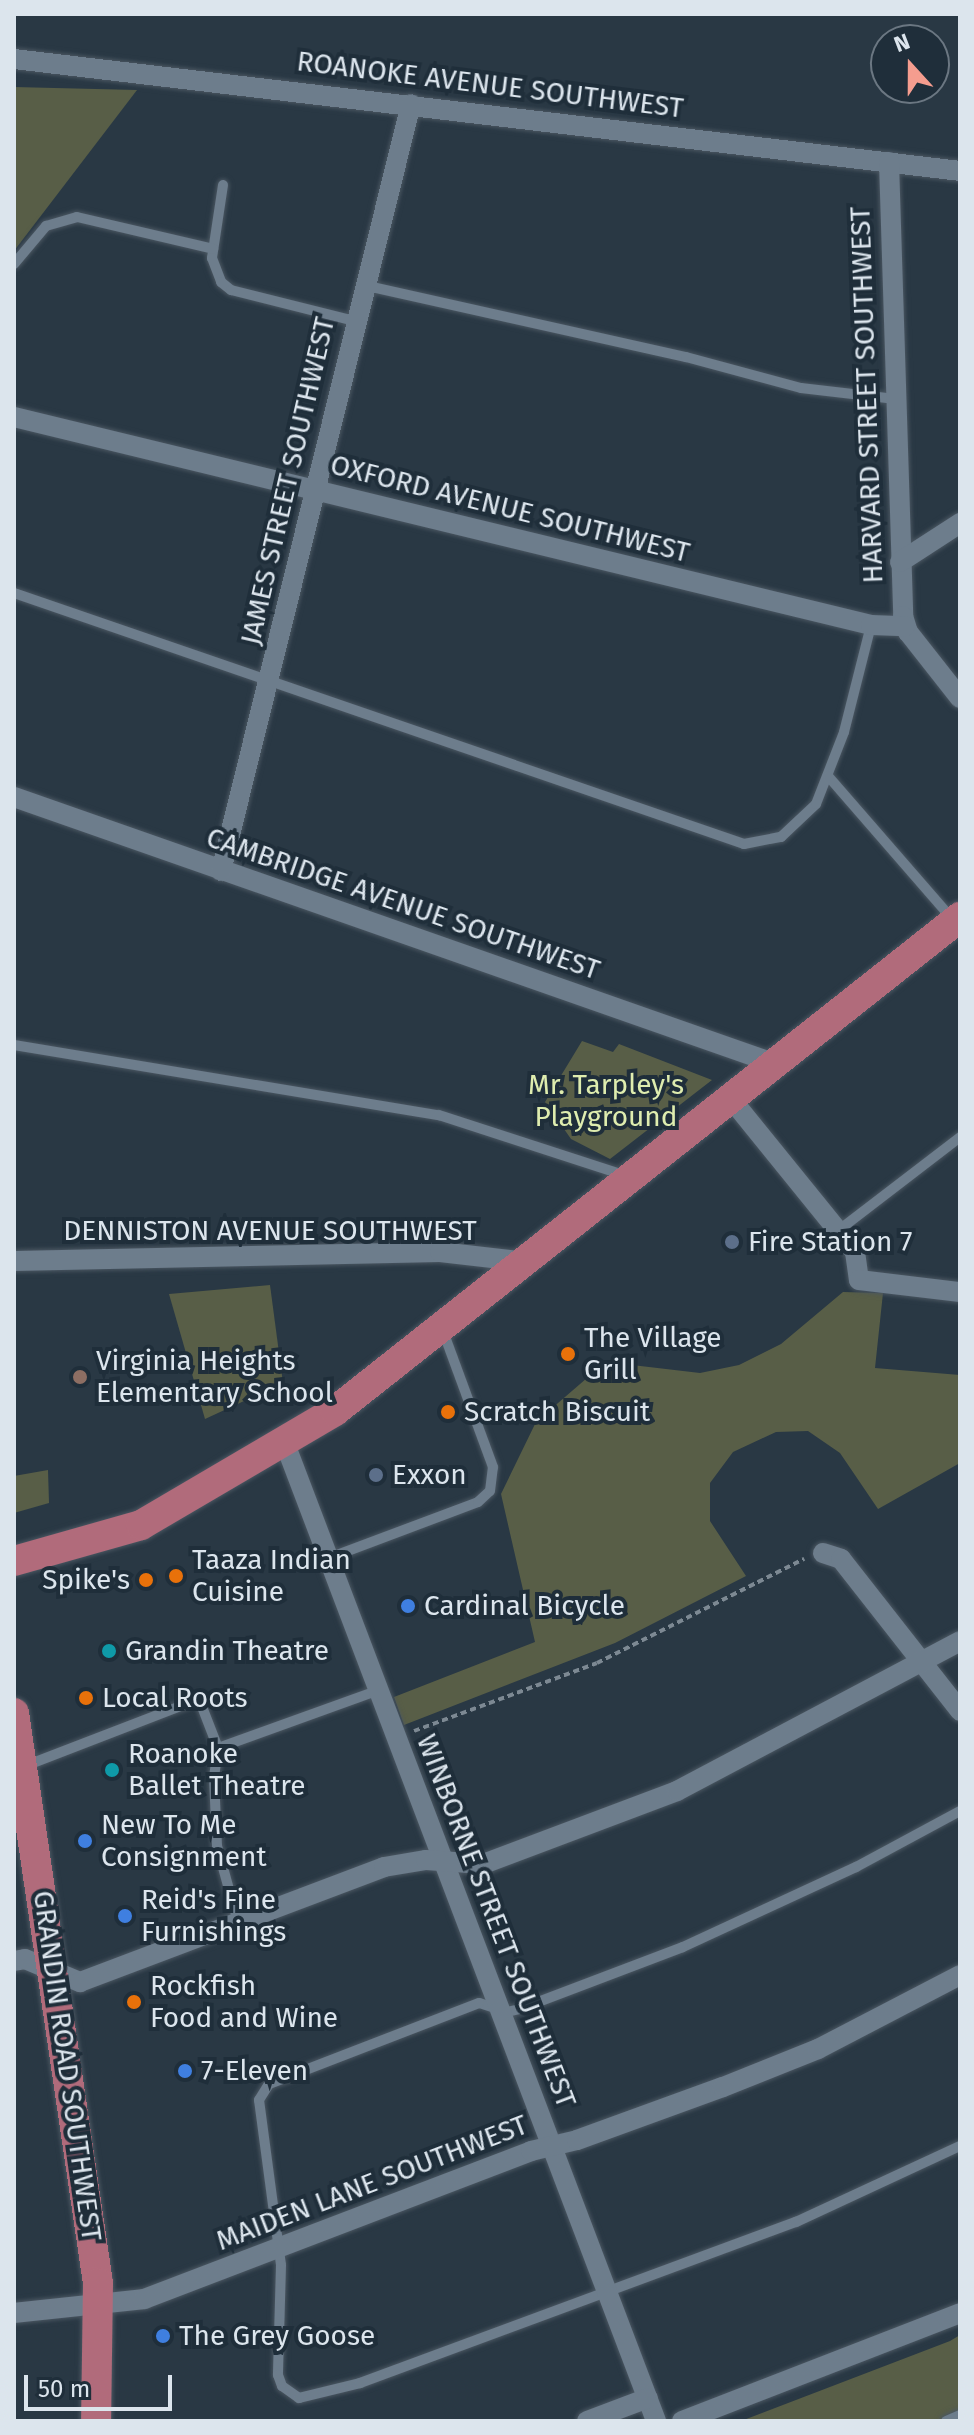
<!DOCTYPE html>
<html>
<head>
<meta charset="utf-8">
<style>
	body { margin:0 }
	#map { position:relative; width:974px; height:2435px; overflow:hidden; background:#293844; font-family:"Fira Sans",sans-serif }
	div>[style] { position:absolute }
	.green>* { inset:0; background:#585e47 }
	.path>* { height:4px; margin-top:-2px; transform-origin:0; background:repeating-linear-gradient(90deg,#7d8993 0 6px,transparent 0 10px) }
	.roads { filter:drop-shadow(0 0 2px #4a5661) drop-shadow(0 0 2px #4a5661) }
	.lane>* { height:10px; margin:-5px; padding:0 5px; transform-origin:5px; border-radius:5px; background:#6d7d8c }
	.street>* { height:20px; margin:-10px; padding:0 10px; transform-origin:10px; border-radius:10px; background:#6d7d8c }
	.primary>* { height:30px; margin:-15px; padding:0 15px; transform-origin:15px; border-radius:15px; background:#b16b7b }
	.dots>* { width:22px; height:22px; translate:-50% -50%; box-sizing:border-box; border:4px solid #1f2e3a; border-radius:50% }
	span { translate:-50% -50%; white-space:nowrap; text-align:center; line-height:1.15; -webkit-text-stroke:8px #1f2e3a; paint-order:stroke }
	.street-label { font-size:28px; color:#dce5ed }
	.park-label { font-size:28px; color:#dfedaf }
	.poi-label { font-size:28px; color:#dce5ed }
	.left { translate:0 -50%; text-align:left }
	.right { translate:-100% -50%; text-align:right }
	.frame { position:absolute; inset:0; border:16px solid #dce5ed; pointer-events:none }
	.north { position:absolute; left:870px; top:24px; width:80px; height:80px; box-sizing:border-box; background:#1f2e3a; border:2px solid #6b7782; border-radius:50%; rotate:339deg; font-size:22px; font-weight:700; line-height:32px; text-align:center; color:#dce5ed }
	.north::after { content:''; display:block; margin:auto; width:28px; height:36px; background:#f59d8f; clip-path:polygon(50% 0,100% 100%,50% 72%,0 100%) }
	.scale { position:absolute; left:24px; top:2375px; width:148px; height:36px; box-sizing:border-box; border:4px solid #dce5ed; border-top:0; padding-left:10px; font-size:24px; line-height:28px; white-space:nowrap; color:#dce5ed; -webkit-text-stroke:6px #1f2e3a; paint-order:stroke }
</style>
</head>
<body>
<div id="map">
	<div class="green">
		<div style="clip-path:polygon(14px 87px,137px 90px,14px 251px)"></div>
		<div style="clip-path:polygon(582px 1041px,613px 1052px,619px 1044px,712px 1080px,610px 1159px,571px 1139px,545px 1102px)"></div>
		<div style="clip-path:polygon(270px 1285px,283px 1383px,205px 1419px,169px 1294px)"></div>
		<div style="clip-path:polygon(843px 1292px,883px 1293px,875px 1368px,960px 1375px,960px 1463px,878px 1509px,840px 1453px,808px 1431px,776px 1432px,733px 1452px,710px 1483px,710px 1521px,746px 1576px,615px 1643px,404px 1725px,394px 1697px,535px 1642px,501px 1494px,536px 1422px,587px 1378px,632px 1365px,700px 1373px,739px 1365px,781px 1344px)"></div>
		<div style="clip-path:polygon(48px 1470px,49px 1503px,14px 1513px,14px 1476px)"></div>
		<div style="clip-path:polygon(960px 2335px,960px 2421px,741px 2421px,950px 2341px)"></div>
	</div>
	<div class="path">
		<div style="left:414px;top:1731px;width:195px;rotate:-20.4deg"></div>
		<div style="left:597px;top:1663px;width:232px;rotate:-26.7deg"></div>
	</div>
	<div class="roads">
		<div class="lane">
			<div style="left:223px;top:185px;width:74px;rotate:98.6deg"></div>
			<div style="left:212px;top:258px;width:26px;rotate:69deg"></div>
			<div style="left:221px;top:282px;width:13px;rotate:39deg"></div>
			<div style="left:231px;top:290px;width:127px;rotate:14.1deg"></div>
			<div style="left:14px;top:264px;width:50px;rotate:-49.9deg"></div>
			<div style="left:46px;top:226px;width:32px;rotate:-16deg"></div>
			<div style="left:77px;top:217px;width:140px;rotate:13.2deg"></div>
			<div style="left:363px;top:285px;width:331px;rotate:12.6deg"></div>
			<div style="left:686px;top:357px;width:119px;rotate:15.1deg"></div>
			<div style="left:801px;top:388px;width:95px;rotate:6.7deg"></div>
			<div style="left:14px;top:593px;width:772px;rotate:18.97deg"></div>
			<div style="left:744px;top:844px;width:38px;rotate:-11deg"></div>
			<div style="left:781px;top:837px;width:48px;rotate:-43.3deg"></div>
			<div style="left:816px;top:804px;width:77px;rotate:-68.7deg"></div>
			<div style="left:844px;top:732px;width:110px;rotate:-75.8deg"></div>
			<div style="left:828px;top:776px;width:191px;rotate:49deg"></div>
			<div style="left:14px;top:1045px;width:431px;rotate:9.4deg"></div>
			<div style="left:439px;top:1115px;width:194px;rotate:18deg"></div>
			<div style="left:839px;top:1230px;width:153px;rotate:-37.5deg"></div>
			<div style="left:329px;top:1558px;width:159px;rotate:-20.6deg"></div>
			<div style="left:478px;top:1502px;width:16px;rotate:-43deg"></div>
			<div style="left:490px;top:1491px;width:24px;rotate:-83deg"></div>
			<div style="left:493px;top:1467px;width:145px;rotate:-110.2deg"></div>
			<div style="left:25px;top:1766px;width:186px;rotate:-21.1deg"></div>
			<div style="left:199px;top:1699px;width:53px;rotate:68.8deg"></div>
			<div style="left:960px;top:1811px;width:118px;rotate:151.7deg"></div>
			<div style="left:856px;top:1867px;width:191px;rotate:155.2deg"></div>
			<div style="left:683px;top:1947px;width:174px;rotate:159.2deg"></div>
			<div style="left:520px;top:2009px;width:13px;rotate:167deg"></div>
			<div style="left:507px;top:2012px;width:29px;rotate:-162deg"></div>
			<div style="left:479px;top:2003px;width:225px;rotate:158.9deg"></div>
			<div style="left:269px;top:2084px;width:19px;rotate:122deg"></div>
			<div style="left:259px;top:2100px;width:166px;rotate:82.4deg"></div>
			<div style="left:281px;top:2265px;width:110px;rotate:91.6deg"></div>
			<div style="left:278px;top:2375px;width:12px;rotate:70deg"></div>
			<div style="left:282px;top:2386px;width:21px;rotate:35deg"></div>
			<div style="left:299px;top:2398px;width:63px;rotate:-13.8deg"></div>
			<div style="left:360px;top:2383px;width:465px;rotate:-20.3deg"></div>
			<div style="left:796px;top:2222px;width:181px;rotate:-24.9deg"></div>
			<div style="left:238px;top:1922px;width:79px;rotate:-105.4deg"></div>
			<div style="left:217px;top:1846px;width:69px;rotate:-92.5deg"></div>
			<div style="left:214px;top:1777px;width:29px;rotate:-82deg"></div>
			<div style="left:218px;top:1748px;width:171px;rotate:-19.8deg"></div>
			<div style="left:946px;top:2421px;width:15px;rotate:-23deg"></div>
		</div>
		<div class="street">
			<div style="left:14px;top:59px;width:953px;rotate:6.75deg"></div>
			<div style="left:889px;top:162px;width:454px;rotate:88.2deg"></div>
			<div style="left:903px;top:616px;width:17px;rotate:73deg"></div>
			<div style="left:908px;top:632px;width:84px;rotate:51.8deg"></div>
			<div style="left:14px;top:417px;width:882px;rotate:13.64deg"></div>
			<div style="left:871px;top:625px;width:34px;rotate:2deg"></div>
			<div style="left:900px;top:562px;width:72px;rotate:-33deg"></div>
			<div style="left:14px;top:797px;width:804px;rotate:19.31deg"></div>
			<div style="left:221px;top:871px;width:790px;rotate:-76.09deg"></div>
			<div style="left:732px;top:1100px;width:196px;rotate:51deg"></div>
			<div style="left:855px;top:1252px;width:28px;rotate:82deg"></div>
			<div style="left:859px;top:1280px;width:102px;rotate:6.8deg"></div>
			<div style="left:14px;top:1261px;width:426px;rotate:-1.2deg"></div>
			<div style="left:440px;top:1252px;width:87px;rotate:6.6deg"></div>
			<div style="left:284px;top:1441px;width:1048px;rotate:69.21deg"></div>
			<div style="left:823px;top:1553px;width:19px;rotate:18deg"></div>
			<div style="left:841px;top:1559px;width:193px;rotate:51.9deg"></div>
			<div style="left:14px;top:1961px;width:11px;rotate:-10deg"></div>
			<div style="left:25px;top:1959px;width:60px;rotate:22.7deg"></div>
			<div style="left:80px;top:1982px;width:325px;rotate:-20.7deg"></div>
			<div style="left:384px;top:1867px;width:43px;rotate:-9.5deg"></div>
			<div style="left:426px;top:1860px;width:57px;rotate:4deg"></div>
			<div style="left:483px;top:1864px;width:207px;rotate:-20.6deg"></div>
			<div style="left:677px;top:1791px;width:320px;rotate:-27.9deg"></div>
			<div style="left:14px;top:2313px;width:131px;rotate:-6.1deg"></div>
			<div style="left:144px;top:2299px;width:414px;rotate:-20.9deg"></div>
			<div style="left:531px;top:2151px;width:47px;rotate:-13.4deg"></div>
			<div style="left:577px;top:2140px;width:155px;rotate:-20deg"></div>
			<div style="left:723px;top:2087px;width:102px;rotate:-21.8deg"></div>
			<div style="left:818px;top:2049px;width:160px;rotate:-27.5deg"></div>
			<div style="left:587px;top:2421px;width:65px;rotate:-20.7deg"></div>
			<div style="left:682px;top:2421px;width:298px;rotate:-21.2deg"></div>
		</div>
		<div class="primary">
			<div style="left:14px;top:1561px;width:132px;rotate:-15.8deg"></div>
			<div style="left:141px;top:1525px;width:225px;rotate:-30.4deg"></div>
			<div style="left:335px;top:1411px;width:797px;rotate:-38.32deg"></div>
			<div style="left:14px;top:1713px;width:576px;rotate:81.62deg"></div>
			<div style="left:98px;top:2283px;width:138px;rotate:90.8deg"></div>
		</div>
	</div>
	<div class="dots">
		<div style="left:732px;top:1242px;background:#5c6f8a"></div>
		<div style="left:568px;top:1354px;background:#e8710a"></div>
		<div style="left:80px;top:1377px;background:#8d6e63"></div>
		<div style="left:448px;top:1412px;background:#e8710a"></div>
		<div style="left:376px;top:1475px;background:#5c6f8a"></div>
		<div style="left:176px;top:1576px;background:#e8710a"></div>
		<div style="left:146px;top:1580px;background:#e8710a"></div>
		<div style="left:408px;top:1606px;background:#3f7fe0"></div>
		<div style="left:109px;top:1651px;background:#0f9aa8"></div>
		<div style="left:86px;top:1698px;background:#e8710a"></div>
		<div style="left:112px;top:1770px;background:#0f9aa8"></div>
		<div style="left:85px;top:1841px;background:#3f7fe0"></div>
		<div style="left:125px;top:1916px;background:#3f7fe0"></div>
		<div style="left:134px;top:2002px;background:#e8710a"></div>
		<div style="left:185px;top:2071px;background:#3f7fe0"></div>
		<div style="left:163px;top:2336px;background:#3f7fe0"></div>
	</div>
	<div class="street-label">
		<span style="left:490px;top:85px;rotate:7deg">ROANOKE AVENUE SOUTHWEST</span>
		<span style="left:867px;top:395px;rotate:-92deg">HARVARD STREET SOUTHWEST</span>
		<span style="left:288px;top:481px;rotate:-77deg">JAMES STREET SOUTHWEST</span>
		<span style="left:510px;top:509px;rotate:14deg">OXFORD AVENUE SOUTHWEST</span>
		<span style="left:403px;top:904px;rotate:19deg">CAMBRIDGE AVENUE SOUTHWEST</span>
		<span style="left:270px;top:1231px">DENNISTON AVENUE SOUTHWEST</span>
		<span style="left:496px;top:1921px;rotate:69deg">WINBORNE STREET SOUTHWEST</span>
		<span style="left:67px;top:2066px;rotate:82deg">GRANDIN ROAD SOUTHWEST</span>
		<span style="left:372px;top:2183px;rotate:-21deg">MAIDEN LANE SOUTHWEST</span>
	</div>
	<div class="park-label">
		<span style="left:606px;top:1101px">Mr. Tarpley's<br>Playground</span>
	</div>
	<div class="poi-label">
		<span class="left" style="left:748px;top:1242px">Fire Station 7</span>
		<span class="left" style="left:584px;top:1354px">The Village<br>Grill</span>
		<span class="left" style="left:96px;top:1377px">Virginia Heights<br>Elementary School</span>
		<span class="left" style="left:464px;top:1412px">Scratch Biscuit</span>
		<span class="left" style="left:392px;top:1475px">Exxon</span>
		<span class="left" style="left:192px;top:1576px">Taaza Indian<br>Cuisine</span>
		<span class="right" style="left:130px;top:1580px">Spike's</span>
		<span class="left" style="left:424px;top:1606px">Cardinal Bicycle</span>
		<span class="left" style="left:125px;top:1651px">Grandin Theatre</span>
		<span class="left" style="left:102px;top:1698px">Local Roots</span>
		<span class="left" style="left:128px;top:1770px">Roanoke<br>Ballet Theatre</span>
		<span class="left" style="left:101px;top:1841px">New To Me<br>Consignment</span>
		<span class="left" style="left:141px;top:1916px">Reid's Fine<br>Furnishings</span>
		<span class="left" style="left:150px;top:2002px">Rockfish<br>Food and Wine</span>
		<span class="left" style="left:201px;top:2071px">7-Eleven</span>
		<span class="left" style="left:179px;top:2336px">The Grey Goose</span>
	</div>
	<div class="frame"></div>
	<div class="north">N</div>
	<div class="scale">50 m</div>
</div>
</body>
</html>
